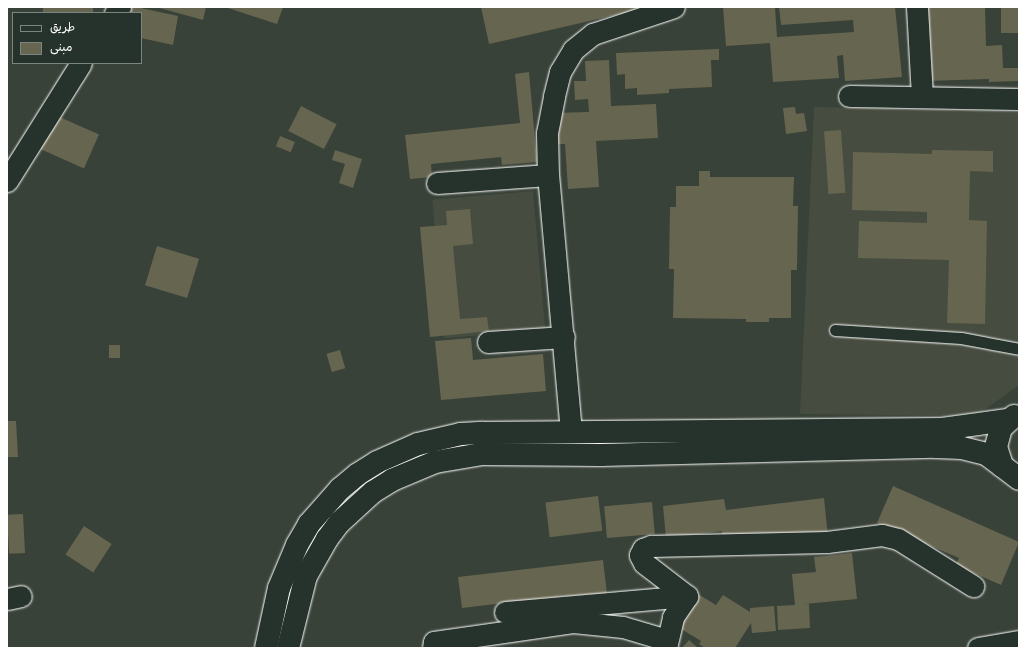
<!DOCTYPE html>
<html>
<head>
<meta charset="utf-8">
<style>
	body { margin:0 }
	#map { position:relative; width:1026px; height:655px; overflow:hidden; background:#394238; font-family:Itim,"Playpen Sans Arabic",sans-serif }
	div>[style] { position:absolute }
	.built>* { inset:0; background:#464c3f; transform-origin:0 0 }
	.building>* { inset:0; background:#666550; transform-origin:0 0 }
	.roads { filter:drop-shadow(0 0 1px #fff) drop-shadow(0 0 1px #fff) }
	.lane>* { height:11px; margin:-5.5px; padding:0 5.5px; transform-origin:5.5px; border-radius:5.5px; background:#26332d }
	.street>* { height:21px; margin:-10.5px; padding:0 10.5px; transform-origin:10.5px; border-radius:10.5px; background:#26332d }
	.secondary>* { height:22px; margin:-11px; padding:0 11px; transform-origin:11px; border-radius:11px; background:#26332d }
	span { translate:-50% -50%; white-space:nowrap; text-align:center; line-height:1.15; -webkit-text-stroke:3.5px #26332d; paint-order:stroke }
	.frame { position:absolute; inset:0; border:8px solid #fff; pointer-events:none }
	.legend { position:absolute; left:12px; top:12px; width:130px; height:52px; box-sizing:border-box; background:#26332d; border:1px solid #7d8581; margin:0; padding:5px 7px; list-style:none; font-size:12px; color:#fff }
	.legend li { display:flex; align-items:center; gap:8px; height:20px }
	.legend b { width:20px; border:1px solid #7d8581 }
</style>
</head>
<body>
<div id="map">
	<div class="built">
		<div style="clip-path:polygon(814px 107px,1019px 112px,1019px 385px,976px 416px,800px 414px)"></div>
		<div style="left:533px;top:191px;width:139px;height:101px;rotate:85deg"></div>
	</div>
	<div class="building">
		<div style="left:43px;top:7px;width:50px;height:7px"></div>
		<div style="clip-path:polygon(121px 7px,136px 7px,178px 16px,173px 45px,141px 38px,141px 13px,119px 13px)"></div>
		<div style="clip-path:polygon(156px 7px,206px 7px,203px 20px)"></div>
		<div style="clip-path:polygon(225px 7px,283px 7px,277px 24px)"></div>
		<div style="clip-path:polygon(481px 7px,646px 7px,646px 8px,489px 44px)"></div>
		<div style="clip-path:polygon(723px 7px,775px 7px,777px 37px,854px 32px,853px 20px,781px 25px,779px 7px,895px 7px,902px 77px,845px 81px,843px 55px,837px 56px,839px 78px,773px 82px,770px 43px,726px 46px)"></div>
		<div style="clip-path:polygon(917px 7px,985px 7px,986px 46px,1002px 45px,1003px 68px,1019px 68px,1019px 81px,989px 82px,989px 79px,926px 81px)"></div>
		<div style="left:1001px;top:7px;width:18px;height:26px"></div>
		<div style="clip-path:polygon(719px 49px,719px 60px,711px 60px,712px 87px,669px 89px,669px 93px,637px 95px,637px 88px,625px 89px,625px 74px,617px 75px,616px 53px)"></div>
		<div style="clip-path:polygon(609px 60px,611px 106px,656px 104px,658px 138px,596px 141px,599px 187px,568px 189px,565px 144px,556px 144px,554px 113px,589px 112px,588px 99px,575px 100px,574px 81px,586px 81px,585px 61px)"></div>
		<div style="clip-path:polygon(529px 72px,537px 162px,502px 165px,501px 157px,431px 164px,432px 177px,410px 179px,405px 135px,520px 123px,515px 74px)"></div>
		<div style="left:301px;top:106px;width:40px;height:28px;rotate:27deg"></div>
		<div style="clip-path:polygon(795px 107px,796px 114px,804px 113px,807px 131px,786px 134px,783px 108px)"></div>
		<div style="left:46px;top:111px;width:58px;height:37px;rotate:24deg"></div>
		<div style="left:841px;top:130px;width:63px;height:17px;rotate:86deg"></div>
		<div style="left:280px;top:136px;width:16px;height:11px;rotate:22deg"></div>
		<div style="clip-path:polygon(335px 150px,362px 159px,353px 188px,339px 183px,345px 164px,332px 160px)"></div>
		<div style="clip-path:polygon(932px 150px,993px 151px,993px 172px,970px 171px,969px 220px,987px 221px,985px 324px,947px 323px,949px 260px,858px 258px,859px 221px,927px 223px,927px 212px,852px 210px,853px 152px,932px 154px)"></div>
		<div style="clip-path:polygon(699px 171px,710px 171px,710px 177px,794px 177px,793px 206px,798px 206px,797px 270px,791px 270px,791px 318px,769px 318px,769px 322px,746px 322px,746px 319px,673px 318px,674px 269px,669px 269px,670px 207px,676px 207px,676px 186px,699px 186px)"></div>
		<div style="clip-path:polygon(470px 209px,473px 244px,453px 246px,460px 319px,487px 317px,489px 331px,430px 337px,420px 227px,447px 225px,446px 211px)"></div>
		<div style="left:157px;top:246px;width:44px;height:41px;rotate:17deg"></div>
		<div style="clip-path:polygon(471px 338px,473px 360px,543px 354px,546px 391px,441px 400px,435px 341px)"></div>
		<div style="left:109px;top:345px;width:11px;height:13px"></div>
		<div style="left:340px;top:350px;width:19px;height:14px;rotate:74deg"></div>
		<div style="clip-path:polygon(7px 421px,16px 421px,18px 457px,7px 457px)"></div>
		<div style="clip-path:polygon(893px 486px,1019px 542px,1001px 585px,956px 565px,959px 558px,877px 523px)"></div>
		<div style="left:598px;top:496px;width:35px;height:53px;rotate:83deg"></div>
		<div style="clip-path:polygon(824px 498px,828px 537px,723px 541px,722px 531px,666px 538px,663px 506px,724px 499px,726px 510px)"></div>
		<div style="left:652px;top:502px;width:32px;height:48px;rotate:85deg"></div>
		<div style="left:23px;top:514px;width:39px;height:16px;rotate:87deg"></div>
		<div style="left:84px;top:526px;width:33px;height:34px;rotate:33deg"></div>
		<div style="clip-path:polygon(852px 553px,857px 599px,804px 604px,809px 604px,810px 628px,778px 630px,777px 606px,795px 605px,792px 574px,816px 572px,814px 557px)"></div>
		<div style="clip-path:polygon(603px 560px,607px 594px,564px 596px,462px 608px,458px 577px)"></div>
		<div style="clip-path:polygon(693px 591px,716px 605px,723px 595px,750px 612px,750px 608px,774px 606px,776px 631px,752px 633px,751px 623px,735px 648px,705px 648px,699px 644px,701px 641px,673px 624px)"></div>
		<div style="clip-path:polygon(689px 640px,698px 648px,682px 648px)"></div>
	</div>
	<div class="roads">
		<div class="lane">
			<div style="left:835px;top:330px;width:126px;rotate:3.6deg"></div>
			<div style="left:961px;top:338px;width:59px;rotate:10.7deg"></div>
		</div>
		<div class="street">
			<div style="left:917px;top:7px;width:90px;rotate:86.8deg"></div>
			<div style="left:115px;top:13px;width:8px;rotate:-50deg"></div>
			<div style="left:849px;top:96px;width:170px;rotate:1deg"></div>
			<div style="left:7px;top:181px;width:139px;rotate:-57.9deg"></div>
			<div style="left:437px;top:183px;width:111px;rotate:-4.1deg"></div>
			<div style="left:488px;top:342px;width:76px;rotate:-3.8deg"></div>
			<div style="left:571px;top:432px;width:258px;rotate:-95.1deg"></div>
			<div style="left:548px;top:175px;width:42px;rotate:-91.4deg"></div>
			<div style="left:547px;top:133px;width:38px;rotate:-79deg"></div>
			<div style="left:554px;top:96px;width:25px;rotate:-76deg"></div>
			<div style="left:560px;top:72px;width:26px;rotate:-59deg"></div>
			<div style="left:573px;top:50px;width:26px;rotate:-39deg"></div>
			<div style="left:593px;top:34px;width:85px;rotate:-18.4deg"></div>
			<div style="left:7px;top:599px;width:14px;rotate:-12deg"></div>
			<div style="left:505px;top:612px;width:183px;rotate:-5deg"></div>
			<div style="left:433px;top:648px;width:6px;rotate:-81deg"></div>
			<div style="left:434px;top:642px;width:140px;rotate:-8.2deg"></div>
			<div style="left:573px;top:622px;width:50px;rotate:5.7deg"></div>
			<div style="left:623px;top:627px;width:46px;rotate:16.5deg"></div>
			<div style="left:666px;top:648px;width:32px;rotate:-77deg"></div>
			<div style="left:673px;top:617px;width:25px;rotate:-56deg"></div>
			<div style="left:687px;top:596px;width:54px;rotate:-142.5deg"></div>
			<div style="left:644px;top:563px;width:9px;rotate:-117deg"></div>
			<div style="left:640px;top:555px;width:7px;rotate:-63deg"></div>
			<div style="left:643px;top:549px;width:9px;rotate:-21deg"></div>
			<div style="left:651px;top:546px;width:176px;rotate:-1.3deg"></div>
			<div style="left:827px;top:542px;width:55px;rotate:-7.3deg"></div>
			<div style="left:882px;top:535px;width:16px;rotate:14deg"></div>
			<div style="left:898px;top:539px;width:89px;rotate:32.1deg"></div>
			<div style="left:978px;top:648px;width:42px;rotate:-9.7deg"></div>
		</div>
		<div class="secondary">
			<div style="left:1014px;top:416px;width:18px;rotate:137deg"></div>
			<div style="left:1001px;top:428px;width:20px;rotate:105deg"></div>
			<div style="left:996px;top:447px;width:20px;rotate:72deg"></div>
			<div style="left:1002px;top:466px;width:21px;rotate:37deg"></div>
			<div style="left:266px;top:648px;width:61px;rotate:-77.8deg"></div>
			<div style="left:279px;top:588px;width:47px;rotate:-67.3deg"></div>
			<div style="left:297px;top:545px;width:24px;rotate:-60deg"></div>
			<div style="left:309px;top:524px;width:47px;rotate:-48.5deg"></div>
			<div style="left:340px;top:489px;width:23px;rotate:-40deg"></div>
			<div style="left:358px;top:474px;width:22px;rotate:-32deg"></div>
			<div style="left:377px;top:462px;width:45px;rotate:-23.7deg"></div>
			<div style="left:418px;top:444px;width:44px;rotate:-13.1deg"></div>
			<div style="left:461px;top:434px;width:22px;rotate:-3deg"></div>
			<div style="left:483px;top:433px;width:459px;rotate:-0.5deg"></div>
			<div style="left:942px;top:429px;width:66px;rotate:-7.9deg"></div>
			<div style="left:288px;top:648px;width:74px;rotate:-76deg"></div>
			<div style="left:306px;top:576px;width:43px;rotate:-60.4deg"></div>
			<div style="left:327px;top:539px;width:21px;rotate:-53deg"></div>
			<div style="left:340px;top:522px;width:45px;rotate:-42.3deg"></div>
			<div style="left:373px;top:492px;width:22px;rotate:-32deg"></div>
			<div style="left:392px;top:480px;width:47px;rotate:-22.7deg"></div>
			<div style="left:435px;top:462px;width:48px;rotate:-9.7deg"></div>
			<div style="left:482px;top:454px;width:119px;rotate:0.5deg"></div>
			<div style="left:601px;top:455px;width:335px;rotate:-1.4deg"></div>
			<div style="left:936px;top:447px;width:26px;rotate:2deg"></div>
			<div style="left:962px;top:448px;width:25px;rotate:14deg"></div>
			<div style="left:986px;top:454px;width:20px;rotate:37deg"></div>
		</div>
	</div>
	<div class="frame"></div>
	<ul class="legend">
	<li><b style="height:5px;background:#26332d"></b>طريق</li>
	<li><b style="height:11px;background:#666550"></b>مبنى</li>
	</ul>
</div>
</body>
</html>
